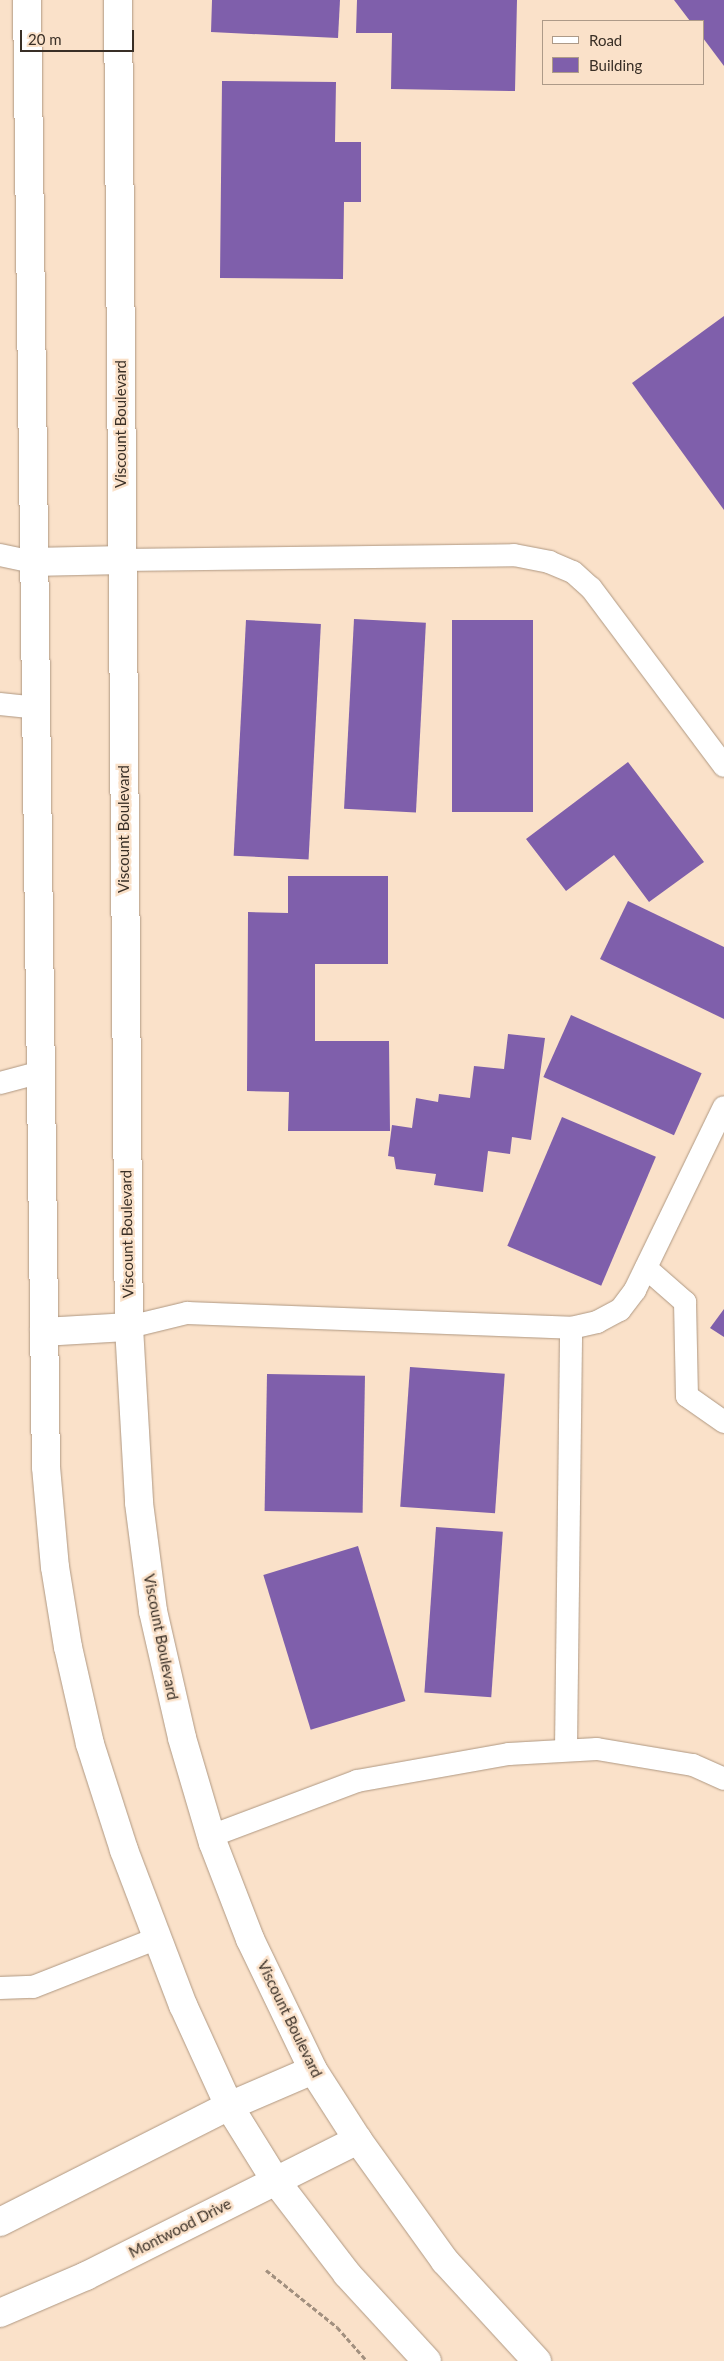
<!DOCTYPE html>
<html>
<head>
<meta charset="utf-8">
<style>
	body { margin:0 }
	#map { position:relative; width:724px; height:2361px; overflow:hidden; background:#fae1c9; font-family:Lato,sans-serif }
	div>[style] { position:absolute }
	.building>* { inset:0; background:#7f5fab; transform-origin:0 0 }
	.path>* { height:3px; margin-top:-1.5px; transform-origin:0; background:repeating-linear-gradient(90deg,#a2907f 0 5px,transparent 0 7.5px) }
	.roads { filter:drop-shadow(0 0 1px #af9882) drop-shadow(0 0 1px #af9882) }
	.lane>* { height:22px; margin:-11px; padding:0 11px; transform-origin:11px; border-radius:11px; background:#fff }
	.secondary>* { height:28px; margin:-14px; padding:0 14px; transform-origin:14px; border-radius:14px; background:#fff }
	span { translate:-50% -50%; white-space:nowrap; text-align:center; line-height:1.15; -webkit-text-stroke:5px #fae1c9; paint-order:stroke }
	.street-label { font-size:15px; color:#392f26 }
	.legend { position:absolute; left:542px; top:20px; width:162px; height:65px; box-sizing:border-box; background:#fae1c9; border:1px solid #ad9a88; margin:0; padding:6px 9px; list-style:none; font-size:15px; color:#392f26 }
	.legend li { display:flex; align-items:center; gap:10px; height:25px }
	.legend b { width:25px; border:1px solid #ad9a88 }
	.scale { position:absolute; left:20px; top:30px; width:114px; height:22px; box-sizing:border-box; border:2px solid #392f26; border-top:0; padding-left:6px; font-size:15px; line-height:18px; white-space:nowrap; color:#392f26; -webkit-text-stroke:4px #fae1c9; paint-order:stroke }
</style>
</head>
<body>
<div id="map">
	<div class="building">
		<div style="clip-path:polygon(212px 0,340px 0,338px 38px,211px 32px)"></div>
		<div style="clip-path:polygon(357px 0,517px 0,515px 91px,391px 89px,392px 33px,356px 33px)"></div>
		<div style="clip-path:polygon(674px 0,724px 0,724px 66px,703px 38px,703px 21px,690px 21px)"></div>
		<div style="clip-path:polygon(222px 81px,336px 82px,335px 142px,361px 142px,361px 202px,344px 202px,343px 279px,220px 278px)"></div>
		<div style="clip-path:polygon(724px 316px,724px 510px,632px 383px)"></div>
		<div style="left:354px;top:619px;width:72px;height:190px;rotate:3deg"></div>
		<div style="left:246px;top:620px;width:75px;height:236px;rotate:3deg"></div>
		<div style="left:452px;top:620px;width:81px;height:192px"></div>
		<div style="clip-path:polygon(628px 762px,704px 862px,649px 902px,614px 855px,566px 891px,526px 839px)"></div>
		<div style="clip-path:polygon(288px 876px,388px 876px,388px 964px,315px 964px,315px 1041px,389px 1041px,390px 1131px,288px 1131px,289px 1092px,247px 1091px,248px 912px,288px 913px)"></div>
		<div style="clip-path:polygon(628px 901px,724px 947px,724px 1019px,600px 959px)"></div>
		<div style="left:571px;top:1015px;width:143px;height:68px;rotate:24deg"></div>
		<div style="clip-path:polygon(508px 1034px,545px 1038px,531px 1140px,512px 1137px,510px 1154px,488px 1151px,483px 1192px,434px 1185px,436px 1174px,396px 1169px,394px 1157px,388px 1156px,392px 1125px,412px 1128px,416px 1098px,438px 1102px,439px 1094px,470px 1098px,474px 1066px,504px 1069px)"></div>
		<div style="left:562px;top:1117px;width:102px;height:140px;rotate:23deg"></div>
		<div style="clip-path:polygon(724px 1309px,724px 1337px,710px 1328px)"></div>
		<div style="left:410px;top:1367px;width:95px;height:140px;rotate:4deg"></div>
		<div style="left:267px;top:1374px;width:98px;height:137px;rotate:1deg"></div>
		<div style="left:436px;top:1527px;width:67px;height:166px;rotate:4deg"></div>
		<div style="left:358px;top:1546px;width:162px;height:99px;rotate:73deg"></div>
	</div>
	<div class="path">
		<div style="left:266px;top:2270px;width:91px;rotate:38.8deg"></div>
		<div style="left:337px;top:2327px;width:45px;rotate:48.6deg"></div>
	</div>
	<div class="roads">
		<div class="lane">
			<div style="left:0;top:555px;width:35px;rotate:12deg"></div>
			<div style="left:122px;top:560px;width:392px;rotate:-0.7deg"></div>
			<div style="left:514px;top:555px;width:36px;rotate:11deg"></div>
			<div style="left:549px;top:562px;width:26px;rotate:23deg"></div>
			<div style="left:573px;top:572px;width:24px;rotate:42deg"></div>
			<div style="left:591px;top:588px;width:222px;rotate:53.2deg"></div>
			<div style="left:0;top:704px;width:36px;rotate:6deg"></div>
			<div style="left:0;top:1083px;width:42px;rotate:-15deg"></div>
			<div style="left:646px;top:1268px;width:52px;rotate:41.1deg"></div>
			<div style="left:685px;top:1302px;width:94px;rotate:88.8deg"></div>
			<div style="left:687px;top:1396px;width:45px;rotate:35.1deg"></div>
			<div style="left:129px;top:1327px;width:60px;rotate:-13.6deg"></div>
			<div style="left:187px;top:1313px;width:384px;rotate:2.2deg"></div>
			<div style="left:571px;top:1328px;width:27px;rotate:-13deg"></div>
			<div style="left:597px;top:1322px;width:26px;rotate:-28deg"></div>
			<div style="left:620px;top:1310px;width:25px;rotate:-53deg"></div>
			<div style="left:635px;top:1290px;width:203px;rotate:-64.1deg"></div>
			<div style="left:566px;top:1749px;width:421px;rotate:-89.3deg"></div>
			<div style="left:211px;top:1836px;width:156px;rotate:-20.6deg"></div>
			<div style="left:357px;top:1781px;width:154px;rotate:-10.1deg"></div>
			<div style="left:509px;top:1754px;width:88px;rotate:-3.3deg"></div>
			<div style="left:597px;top:1749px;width:97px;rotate:9.5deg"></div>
			<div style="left:693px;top:1765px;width:34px;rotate:24deg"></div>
			<div style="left:0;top:1988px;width:33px;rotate:-2deg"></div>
			<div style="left:33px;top:1987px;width:134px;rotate:-21.4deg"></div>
		</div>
		<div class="secondary">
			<div style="left:27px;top:0;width:1467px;rotate:89.26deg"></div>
			<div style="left:46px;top:1467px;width:100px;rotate:84.9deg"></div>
			<div style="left:55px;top:1567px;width:81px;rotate:80.8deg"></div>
			<div style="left:68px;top:1647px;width:99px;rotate:77.2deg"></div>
			<div style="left:90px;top:1744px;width:111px;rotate:72.2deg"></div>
			<div style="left:124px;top:1850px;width:166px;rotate:69.2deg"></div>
			<div style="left:183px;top:2005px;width:111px;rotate:65.5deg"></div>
			<div style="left:229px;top:2106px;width:87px;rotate:58.1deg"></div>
			<div style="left:275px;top:2180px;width:118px;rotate:52.5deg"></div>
			<div style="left:347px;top:2274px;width:118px;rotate:47.4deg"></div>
			<div style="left:118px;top:0;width:1327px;rotate:89.53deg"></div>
			<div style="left:129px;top:1327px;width:176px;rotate:86.7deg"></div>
			<div style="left:139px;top:1503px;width:109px;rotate:82.6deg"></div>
			<div style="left:153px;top:1611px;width:130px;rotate:77.1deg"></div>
			<div style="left:182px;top:1738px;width:109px;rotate:73.6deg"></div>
			<div style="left:213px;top:1843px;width:103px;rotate:68.9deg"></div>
			<div style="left:250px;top:1939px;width:145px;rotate:64.3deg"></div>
			<div style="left:313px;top:2070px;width:83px;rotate:57.3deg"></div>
			<div style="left:358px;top:2140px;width:149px;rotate:54.3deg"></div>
			<div style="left:445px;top:2261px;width:136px;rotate:47.4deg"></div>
			<div style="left:34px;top:562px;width:88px;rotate:-1.3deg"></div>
			<div style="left:44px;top:1332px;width:85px;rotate:-3.4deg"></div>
			<div style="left:0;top:2222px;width:257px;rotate:-26.9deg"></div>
			<div style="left:229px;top:2106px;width:91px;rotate:-23.2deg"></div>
			<div style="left:0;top:2313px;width:94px;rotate:-23.3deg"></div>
			<div style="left:86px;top:2276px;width:304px;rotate:-26.6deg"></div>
		</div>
	</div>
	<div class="street-label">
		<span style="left:121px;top:424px;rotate:-90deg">Viscount Boulevard</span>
		<span style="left:124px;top:829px;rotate:-90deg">Viscount Boulevard</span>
		<span style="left:127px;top:1234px;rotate:-91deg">Viscount Boulevard</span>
		<span style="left:161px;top:1637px;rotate:79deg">Viscount Boulevard</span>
		<span style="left:290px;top:2019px;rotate:64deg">Viscount Boulevard</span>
		<span style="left:180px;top:2228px;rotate:-27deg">Montwood Drive</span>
	</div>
	<ul class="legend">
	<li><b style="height:6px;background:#fff"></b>Road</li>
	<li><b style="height:14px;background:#7f5fab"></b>Building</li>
	</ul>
	<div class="scale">20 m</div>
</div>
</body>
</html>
